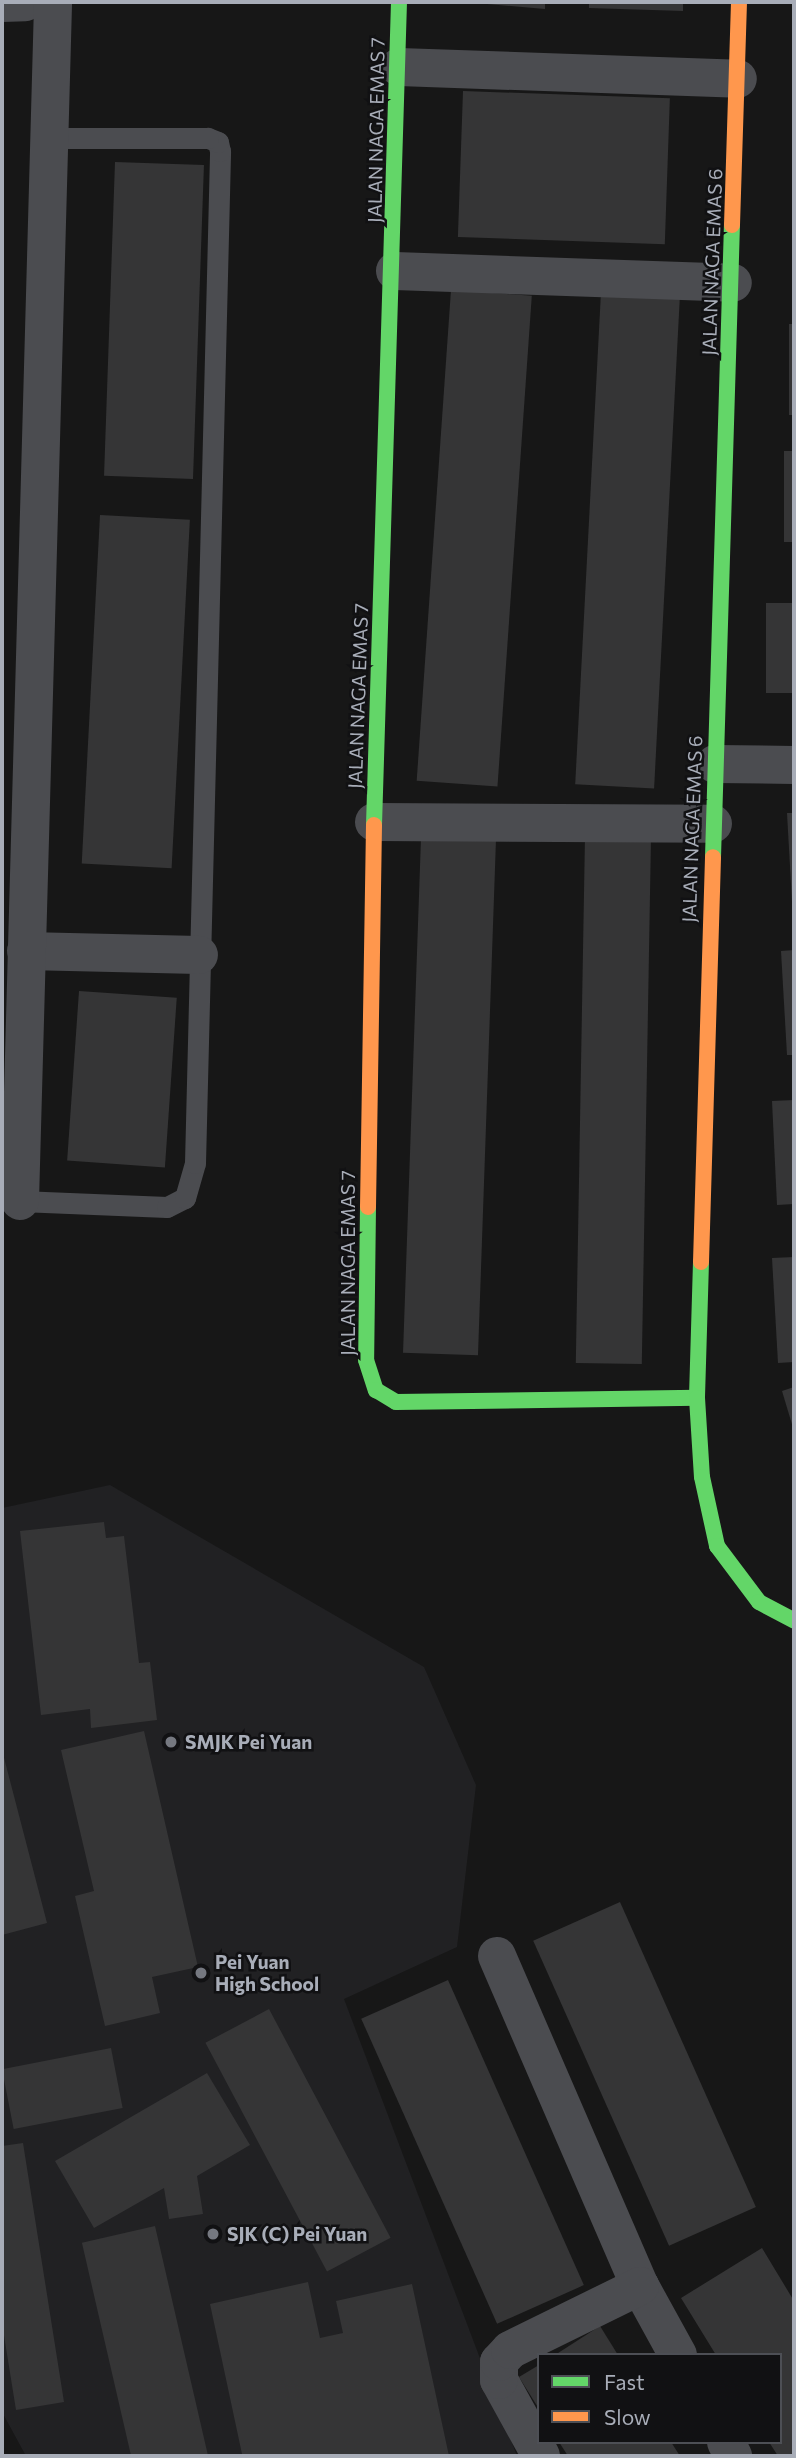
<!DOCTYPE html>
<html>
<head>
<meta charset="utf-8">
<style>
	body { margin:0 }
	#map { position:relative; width:796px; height:2458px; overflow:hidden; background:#171717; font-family:Commissioner,sans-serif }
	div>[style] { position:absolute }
	.built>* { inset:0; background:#212123 }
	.building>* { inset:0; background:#353536; transform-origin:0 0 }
	.lane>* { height:21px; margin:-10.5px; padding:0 10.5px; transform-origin:10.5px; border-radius:10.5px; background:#4b4c50 }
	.street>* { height:38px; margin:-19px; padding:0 19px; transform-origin:19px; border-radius:19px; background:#4b4c50 }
	.fast>* { height:16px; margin:-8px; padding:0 8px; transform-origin:8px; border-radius:8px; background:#63d668 }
	.slow>* { height:16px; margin:-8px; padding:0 8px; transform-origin:8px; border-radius:8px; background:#ff974d }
	.dots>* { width:19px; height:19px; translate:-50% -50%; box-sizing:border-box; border:4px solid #111113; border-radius:50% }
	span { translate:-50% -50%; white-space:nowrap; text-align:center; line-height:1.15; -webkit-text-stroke:5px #111113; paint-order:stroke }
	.street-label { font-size:19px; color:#a8adb8 }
	.poi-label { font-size:19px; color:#a8adb8; font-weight:700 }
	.left { translate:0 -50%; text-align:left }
	.frame { position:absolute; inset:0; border:4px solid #a8adb8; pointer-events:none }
	.legend { position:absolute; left:537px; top:2353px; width:245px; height:91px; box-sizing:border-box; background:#111113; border:2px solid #4d4f55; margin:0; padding:9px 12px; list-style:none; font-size:21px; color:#a8adb8 }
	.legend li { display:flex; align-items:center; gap:14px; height:35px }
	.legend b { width:35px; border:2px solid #4d4f55 }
</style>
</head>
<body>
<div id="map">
	<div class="built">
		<div style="clip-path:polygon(110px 1485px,424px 1667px,476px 1785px,457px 1947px,344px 1999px,517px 2456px,26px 2456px,2px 2412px,2px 1508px)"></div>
	</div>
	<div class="building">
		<div style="clip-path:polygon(464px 2px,545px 2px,545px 9px)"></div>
		<div style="clip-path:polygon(589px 2px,683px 2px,683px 11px,589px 8px)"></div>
		<div style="left:463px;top:91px;width:207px;height:146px;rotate:2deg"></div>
		<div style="left:115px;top:162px;width:89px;height:314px;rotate:2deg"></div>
		<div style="left:451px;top:290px;width:81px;height:492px;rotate:4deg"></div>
		<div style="left:601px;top:292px;width:79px;height:493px;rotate:3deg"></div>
		<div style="left:789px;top:324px;width:5px;height:91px"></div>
		<div style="left:784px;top:451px;width:10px;height:91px"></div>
		<div style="left:100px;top:515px;width:90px;height:349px;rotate:3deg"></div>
		<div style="left:766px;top:603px;width:28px;height:90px"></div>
		<div style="clip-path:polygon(787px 813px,794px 813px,794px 902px,792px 902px)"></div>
		<div style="left:585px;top:836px;width:66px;height:527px;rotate:1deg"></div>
		<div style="left:421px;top:838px;width:75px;height:515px;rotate:2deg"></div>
		<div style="clip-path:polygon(794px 950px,794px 1055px,787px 1055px,781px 951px)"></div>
		<div style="left:79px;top:991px;width:98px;height:170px;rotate:4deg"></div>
		<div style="clip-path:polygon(794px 1100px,794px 1204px,777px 1205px,772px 1101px)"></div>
		<div style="clip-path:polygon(794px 1257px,794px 1362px,778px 1363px,772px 1258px)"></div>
		<div style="clip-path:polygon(794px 1387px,794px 1431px,782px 1391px)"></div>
		<div style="clip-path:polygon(104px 1522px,106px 1538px,124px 1536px,139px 1663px,150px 1662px,157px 1720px,91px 1728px,90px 1709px,41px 1715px,20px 1531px)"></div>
		<div style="clip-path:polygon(144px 1731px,198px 1967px,152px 1977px,160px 2013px,105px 2026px,75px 1896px,94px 1891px,61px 1750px)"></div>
		<div style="clip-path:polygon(2px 1750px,47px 1923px,2px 1935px)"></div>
		<div style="left:620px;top:1902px;width:334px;height:95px;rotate:66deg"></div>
		<div style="left:448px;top:1980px;width:334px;height:95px;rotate:66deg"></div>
		<div style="left:269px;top:2009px;width:259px;height:72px;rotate:62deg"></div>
		<div style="left:111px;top:2048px;width:61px;height:111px;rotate:79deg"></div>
		<div style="clip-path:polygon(207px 2073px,250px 2145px,197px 2176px,203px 2214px,169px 2219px,164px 2188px,94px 2228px,55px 2161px)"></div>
		<div style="clip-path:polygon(23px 2143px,64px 2402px,16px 2410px,2px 2323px,2px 2146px)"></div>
		<div style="left:155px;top:2226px;width:236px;height:75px;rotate:77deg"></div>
		<div style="clip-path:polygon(762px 2248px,794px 2301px,794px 2456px,778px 2456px,769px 2442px,780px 2442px,780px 2355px,716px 2355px,681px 2298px)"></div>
		<div style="clip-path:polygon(308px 2282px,320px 2338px,343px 2333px,336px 2301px,412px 2284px,449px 2456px,235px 2456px,242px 2454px,210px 2304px)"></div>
		<div style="clip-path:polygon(600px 2326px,618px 2355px,555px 2355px)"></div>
		<div style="clip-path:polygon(539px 2365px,539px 2409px,519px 2377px)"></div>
		<div style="clip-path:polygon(559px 2442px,671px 2442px,680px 2456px,568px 2456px)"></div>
	</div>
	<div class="lane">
		<div style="left:20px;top:1201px;width:147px;rotate:2.3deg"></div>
		<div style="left:167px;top:1207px;width:20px;rotate:-27deg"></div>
		<div style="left:185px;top:1198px;width:36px;rotate:-74deg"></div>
		<div style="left:195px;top:1163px;width:1012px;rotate:-88.58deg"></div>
		<div style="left:220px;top:151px;width:9px;rotate:-103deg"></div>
		<div style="left:218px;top:142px;width:11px;rotate:-158deg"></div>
		<div style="left:208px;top:138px;width:159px;rotate:180deg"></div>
	</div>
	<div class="street">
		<div style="left:2px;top:3px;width:23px;rotate:-2deg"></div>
		<div style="left:399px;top:67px;width:339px;rotate:2deg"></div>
		<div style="left:395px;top:271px;width:338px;rotate:2deg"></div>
		<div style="left:715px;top:764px;width:79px;rotate:0.7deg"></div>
		<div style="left:374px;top:822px;width:339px;rotate:0.3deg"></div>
		<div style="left:26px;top:951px;width:173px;rotate:1.3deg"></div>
		<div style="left:20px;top:1201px;width:1199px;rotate:-88.42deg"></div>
		<div style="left:497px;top:1956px;width:360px;rotate:66.6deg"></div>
		<div style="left:640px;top:2286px;width:79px;rotate:61.2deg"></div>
		<div style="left:726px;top:2442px;width:16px;rotate:63deg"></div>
		<div style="left:541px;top:2456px;width:87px;rotate:-118.9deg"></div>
		<div style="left:499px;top:2380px;width:18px;rotate:-90deg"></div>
		<div style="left:499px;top:2362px;width:16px;rotate:-47deg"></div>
		<div style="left:510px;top:2350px;width:145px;rotate:-26.2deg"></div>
	</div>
	<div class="fast">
		<div style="left:374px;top:825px;width:823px;rotate:-88.26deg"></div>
		<div style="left:713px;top:857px;width:632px;rotate:-88.28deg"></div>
		<div style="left:368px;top:1207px;width:153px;rotate:90.7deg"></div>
		<div style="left:366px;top:1360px;width:32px;rotate:72deg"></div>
		<div style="left:376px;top:1390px;width:23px;rotate:31deg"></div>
		<div style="left:396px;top:1402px;width:301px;rotate:-0.8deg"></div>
		<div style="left:701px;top:1262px;width:136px;rotate:91.7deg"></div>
		<div style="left:697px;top:1398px;width:79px;rotate:86.4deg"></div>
		<div style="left:702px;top:1477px;width:71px;rotate:77.7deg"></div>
		<div style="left:717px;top:1546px;width:70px;rotate:53.1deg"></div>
		<div style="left:759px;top:1602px;width:40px;rotate:28deg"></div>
	</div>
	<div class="slow">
		<div style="left:732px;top:225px;width:223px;rotate:-88.2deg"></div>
		<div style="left:368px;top:1207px;width:382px;rotate:-89.1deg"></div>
		<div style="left:701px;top:1262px;width:405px;rotate:-88.3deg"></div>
	</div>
	<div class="dots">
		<div style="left:171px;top:1742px;background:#757880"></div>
		<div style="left:201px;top:1973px;background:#757880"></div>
		<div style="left:213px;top:2234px;background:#757880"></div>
	</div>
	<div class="street-label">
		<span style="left:376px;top:130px;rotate:-89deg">JALAN NAGA EMAS 7</span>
		<span style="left:712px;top:262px;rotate:-88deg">JALAN NAGA EMAS 6</span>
		<span style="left:358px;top:696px;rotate:-88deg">JALAN NAGA EMAS 7</span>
		<span style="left:692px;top:829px;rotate:-88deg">JALAN NAGA EMAS 6</span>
		<span style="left:348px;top:1263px;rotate:-90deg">JALAN NAGA EMAS 7</span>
	</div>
	<div class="poi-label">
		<span class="left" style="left:185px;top:1742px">SMJK Pei Yuan</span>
		<span class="left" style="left:215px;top:1973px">Pei Yuan<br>High School</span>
		<span class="left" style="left:227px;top:2234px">SJK (C) Pei Yuan</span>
	</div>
	<div class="frame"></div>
	<ul class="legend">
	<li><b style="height:9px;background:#63d668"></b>Fast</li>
	<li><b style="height:9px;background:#ff974d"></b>Slow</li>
	</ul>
</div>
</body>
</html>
